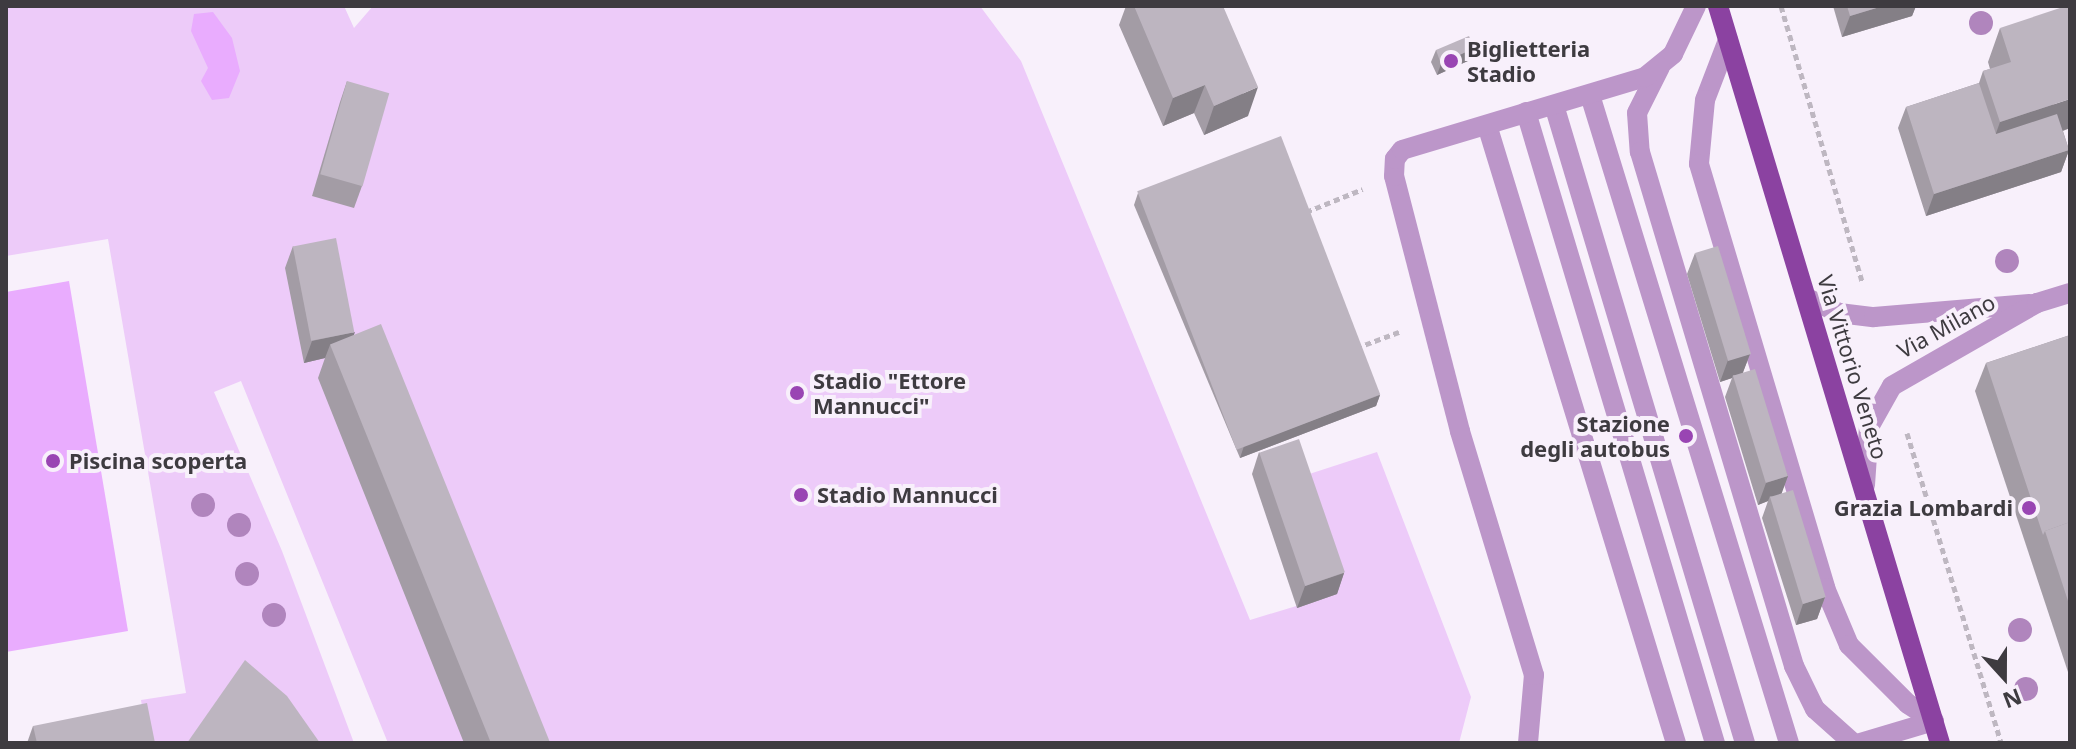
<!DOCTYPE html>
<html>
<head>
<meta charset="utf-8">
<style>
	body { margin:0 }
	#map { position:relative; width:2076px; height:749px; overflow:hidden; background:#f8f0fb; font-family:"Noto Sans",sans-serif }
	div>[style] { position:absolute }
	.green>* { inset:0; background:#edcbf9 }
	.water>* { inset:0; background:#e9acfe }
	.path>* { height:5px; margin-top:-2.5px; transform-origin:0; background:repeating-linear-gradient(90deg,#beb7c1 0 6px,transparent 0 10px) }
	.minor>* { height:20px; margin:-10px; padding:0 10px; transform-origin:10px; border-radius:10px; background:#bc96c9 }
	.major>* { height:20px; margin:-10px; padding:0 10px; transform-origin:10px; border-radius:10px; background:#8b42a1 }
	.trees>* { width:24px; height:24px; margin:-12px; border-radius:50%; background:#b085bd }
	.wall>* { inset:0; background:#a39ca5 }
	.shaded-wall>* { inset:0; background:#847f86 }
	.building>* { inset:0; background:#bdb5c0; transform-origin:0 0 }
	.dots>* { width:22px; height:22px; translate:-50% -50%; box-sizing:border-box; border:4px solid #f8f0fb; border-radius:50% }
	span { translate:-50% -50%; white-space:nowrap; text-align:center; line-height:1.15; -webkit-text-stroke:8px #f8f0fb; paint-order:stroke }
	.poi-label { font-size:22px; color:#3e3b40; font-weight:700 }
	.left { translate:0 -50%; text-align:left }
	.right { translate:-100% -50%; text-align:right }
	.street-label { font-size:22px; color:#3e3b40 }
	.frame { position:absolute; inset:0; border:8px solid #3e3b40; pointer-events:none }
	.north { position:absolute; left:1964px; top:637px; width:80px; height:80px; -webkit-text-stroke:6px #f8f0fb; paint-order:stroke; rotate:159deg; font-size:22px; font-weight:700; line-height:32px; text-align:center; color:#3e3b40 }
	.north::after { content:''; display:block; margin:auto; width:28px; height:36px; background:#3e3b40; clip-path:polygon(50% 0,100% 100%,50% 72%,0 100%) }
</style>
</head>
<body>
<div id="map">
	<div class="green">
		<div style="clip-path:polygon(6px 6px,344px 6px,354px 28px,373px 6px,980px 6px,1021px 61px,1250px 620px,1336px 594px,1297px 478px,1377px 452px,1471px 697px,1459px 743px,388px 743px,241px 381px,214px 392px,282px 551px,354px 743px,136px 743px,146px 734px,141px 700px,186px 693px,108px 239px,6px 256px)"></div>
	</div>
	<div class="water">
		<div style="clip-path:polygon(213px 12px,232px 38px,240px 71px,229px 98px,212px 100px,201px 81px,208px 68px,191px 31px,194px 14px)"></div>
		<div style="clip-path:polygon(69px 281px,128px 631px,6px 652px,6px 292px)"></div>
	</div>
	<div class="path">
		<div style="left:1781px;top:6px;width:287px;rotate:73.6deg"></div>
		<div style="left:1306px;top:212px;width:61px;rotate:-22deg"></div>
		<div style="left:1356px;top:348px;width:46px;rotate:-20.4deg"></div>
		<div style="left:1907px;top:433px;width:324px;rotate:73.1deg"></div>
	</div>
	<div class="minor">
		<div style="left:1728px;top:40px;width:64px;rotate:111deg"></div>
		<div style="left:1705px;top:100px;width:64px;rotate:95.4deg"></div>
		<div style="left:1699px;top:164px;width:442px;rotate:73.4deg"></div>
		<div style="left:1825px;top:588px;width:62px;rotate:67.2deg"></div>
		<div style="left:1849px;top:645px;width:83px;rotate:45deg"></div>
		<div style="left:1908px;top:704px;width:31px;rotate:33deg"></div>
		<div style="left:1660px;top:67px;width:51px;rotate:116.6deg"></div>
		<div style="left:1637px;top:113px;width:39px;rotate:86deg"></div>
		<div style="left:1640px;top:152px;width:537px;rotate:73.32deg"></div>
		<div style="left:1794px;top:666px;width:48px;rotate:64deg"></div>
		<div style="left:1815px;top:709px;width:51px;rotate:41.8deg"></div>
		<div style="left:1590px;top:95px;width:678px;rotate:72.93deg"></div>
		<div style="left:1554px;top:105px;width:666px;rotate:73.33deg"></div>
		<div style="left:1526px;top:112px;width:659px;rotate:73.33deg"></div>
		<div style="left:1487px;top:125px;width:646px;rotate:73deg"></div>
		<div style="left:1807px;top:298px;width:35px;rotate:25deg"></div>
		<div style="left:1839px;top:313px;width:35px;rotate:7deg"></div>
		<div style="left:1874px;top:317px;width:156px;rotate:-4.8deg"></div>
		<div style="left:1865px;top:485px;width:58px;rotate:-86.1deg"></div>
		<div style="left:1869px;top:427px;width:47px;rotate:-60.7deg"></div>
		<div style="left:1892px;top:386px;width:167px;rotate:-29.8deg"></div>
		<div style="left:2037px;top:303px;width:34px;rotate:-17deg"></div>
		<div style="left:1528px;top:743px;width:68px;rotate:-85deg"></div>
		<div style="left:1534px;top:675px;width:255px;rotate:-106.9deg"></div>
		<div style="left:1460px;top:431px;width:263px;rotate:-104.5deg"></div>
		<div style="left:1394px;top:176px;width:17px;rotate:-87deg"></div>
		<div style="left:1395px;top:159px;width:11px;rotate:-52deg"></div>
		<div style="left:1402px;top:150px;width:254px;rotate:-16.7deg"></div>
		<div style="left:1645px;top:77px;width:36px;rotate:-39deg"></div>
		<div style="left:1673px;top:54px;width:53px;rotate:-64.4deg"></div>
		<div style="left:1860px;top:743px;width:77px;rotate:-16.6deg"></div>
	</div>
	<div class="major">
		<div style="left:1718px;top:6px;width:770px;rotate:73.24deg"></div>
	</div>
	<div class="trees">
		<div style="left:1981px;top:23px"></div>
		<div style="left:2007px;top:261px"></div>
		<div style="left:203px;top:505px"></div>
		<div style="left:239px;top:525px"></div>
		<div style="left:247px;top:574px"></div>
		<div style="left:274px;top:615px"></div>
		<div style="left:2020px;top:630px"></div>
		<div style="left:2026px;top:689px"></div>
	</div>
	<div class="wall">
		<div style="clip-path:polygon(1126px 6px,1223px 6px,1248px 116px,1204px 135px,1194px 113px,1163px 126px,1119px 25px)"></div>
		<div style="clip-path:polygon(1833px 6px,1916px 6px,1912px 16px,1842px 37px)"></div>
		<div style="clip-path:polygon(2000px 28px,2070px 128px,2063px 131px,2069px 150px,2061px 172px,1926px 216px,1898px 128px,1906px 107px,1979px 83px,1983px 71px,1990px 69px,1988px 62px)"></div>
		<div style="clip-path:polygon(1474px 48px,1470px 60px,1437px 75px,1431px 62px,1436px 50px)"></div>
		<div style="clip-path:polygon(347px 81px,362px 186px,354px 208px,312px 196px,340px 102px)"></div>
		<div style="clip-path:polygon(1138px 193px,1380px 395px,1376px 406px,1240px 458px,1134px 205px)"></div>
		<div style="clip-path:polygon(293px 246px,354px 335px,548px 743px,464px 743px,318px 378px,325px 358px,304px 363px,285px 268px)"></div>
		<div style="clip-path:polygon(1695px 253px,1750px 354px,1743px 372px,1788px 476px,1781px 493px,1825px 597px,1817px 619px,1796px 625px,1762px 518px,1768px 501px,1758px 505px,1725px 397px,1732px 378px,1720px 382px,1687px 274px)"></div>
		<div style="clip-path:polygon(2070px 335px,2070px 678px,1975px 391px,1986px 363px)"></div>
		<div style="clip-path:polygon(1259px 452px,1344px 573px,1337px 594px,1297px 608px,1252px 474px)"></div>
		<div style="clip-path:polygon(33px 726px,155px 743px,27px 743px)"></div>
	</div>
	<div class="shaded-wall">
		<div style="clip-path:polygon(1883px 6px,1916px 6px,1912px 16px,1842px 37px,1850px 16px)"></div>
		<div style="clip-path:polygon(1474px 48px,1470px 60px,1437px 75px,1441px 64px)"></div>
		<div style="clip-path:polygon(1205px 85px,1194px 113px,1163px 126px,1173px 98px)"></div>
		<div style="clip-path:polygon(1258px 87px,1248px 116px,1204px 135px,1214px 106px)"></div>
		<div style="clip-path:polygon(2070px 99px,2070px 128px,1988px 156px,2000px 122px)"></div>
		<div style="clip-path:polygon(2069px 150px,2061px 172px,1926px 216px,1934px 194px)"></div>
		<div style="clip-path:polygon(355px 332px,347px 354px,330px 345px,325px 358px,304px 363px,312px 341px)"></div>
		<div style="clip-path:polygon(1750px 354px,1742px 375px,1733px 375px,1732px 378px,1720px 382px,1728px 360px)"></div>
		<div style="clip-path:polygon(1380px 395px,1376px 406px,1240px 458px,1244px 446px)"></div>
		<div style="clip-path:polygon(1788px 476px,1780px 498px,1770px 496px,1768px 501px,1758px 505px,1766px 483px)"></div>
		<div style="clip-path:polygon(1344px 573px,1337px 594px,1297px 608px,1305px 586px)"></div>
		<div style="clip-path:polygon(1825px 597px,1817px 619px,1796px 625px,1803px 604px)"></div>
	</div>
	<div class="building">
		<div style="clip-path:polygon(1134px 6px,1223px 6px,1258px 87px,1214px 106px,1205px 85px,1173px 98px)"></div>
		<div style="clip-path:polygon(1847px 6px,1883px 6px,1850px 16px)"></div>
		<div style="clip-path:polygon(2066px 6px,2070px 6px,2070px 99px,2000px 122px,1983px 71px,2011px 62px,2000px 28px)"></div>
		<div style="clip-path:polygon(1469px 36px,1474px 48px,1441px 64px,1436px 50px)"></div>
		<div style="left:347px;top:81px;width:44px;height:97px;rotate:16deg"></div>
		<div style="clip-path:polygon(1979px 83px,1996px 134px,2057px 114px,2069px 150px,1934px 194px,1906px 107px)"></div>
		<div style="left:1281px;top:136px;width:277px;height:154px;rotate:69deg"></div>
		<div style="left:336px;top:238px;width:96px;height:44px;rotate:79deg"></div>
		<div style="left:1718px;top:246px;width:113px;height:24px;rotate:73deg"></div>
		<div style="left:381px;top:324px;width:451px;height:55px;rotate:68deg"></div>
		<div style="clip-path:polygon(2070px 335px,2070px 522px,2045px 531px,2043px 535px,1986px 363px)"></div>
		<div style="left:1755px;top:369px;width:112px;height:23px;rotate:73deg"></div>
		<div style="left:1299px;top:439px;width:141px;height:42px;rotate:71deg"></div>
		<div style="left:1793px;top:490px;width:112px;height:24px;rotate:73deg"></div>
		<div style="clip-path:polygon(2070px 522px,2070px 607px,2045px 531px)"></div>
		<div style="clip-path:polygon(245px 660px,287px 696px,320px 743px,187px 743px)"></div>
		<div style="clip-path:polygon(147px 703px,155px 743px,37px 743px,33px 726px)"></div>
	</div>
	<div class="dots">
		<div style="left:1451px;top:61px;background:#9945b3"></div>
		<div style="left:797px;top:393px;background:#9945b3"></div>
		<div style="left:1686px;top:436px;background:#9945b3"></div>
		<div style="left:53px;top:461px;background:#9945b3"></div>
		<div style="left:801px;top:495px;background:#9945b3"></div>
		<div style="left:2029px;top:508px;background:#9945b3"></div>
	</div>
	<div class="poi-label">
		<span class="left" style="left:1467px;top:61px">Biglietteria<br>Stadio</span>
		<span class="left" style="left:813px;top:393px">Stadio "Ettore<br>Mannucci"</span>
		<span class="right" style="left:1670px;top:436px">Stazione<br>degli autobus</span>
		<span class="left" style="left:69px;top:461px">Piscina scoperta</span>
		<span class="left" style="left:817px;top:495px">Stadio Mannucci</span>
		<span class="right" style="left:2013px;top:508px">Grazia Lombardi</span>
	</div>
	<div class="street-label">
		<span style="left:1946px;top:326px;rotate:-29deg">Via Milano</span>
		<span style="left:1853px;top:367px;rotate:73deg">Via Vittorio Veneto</span>
	</div>
	<div class="frame"></div>
	<div class="north">N</div>
</div>
</body>
</html>
